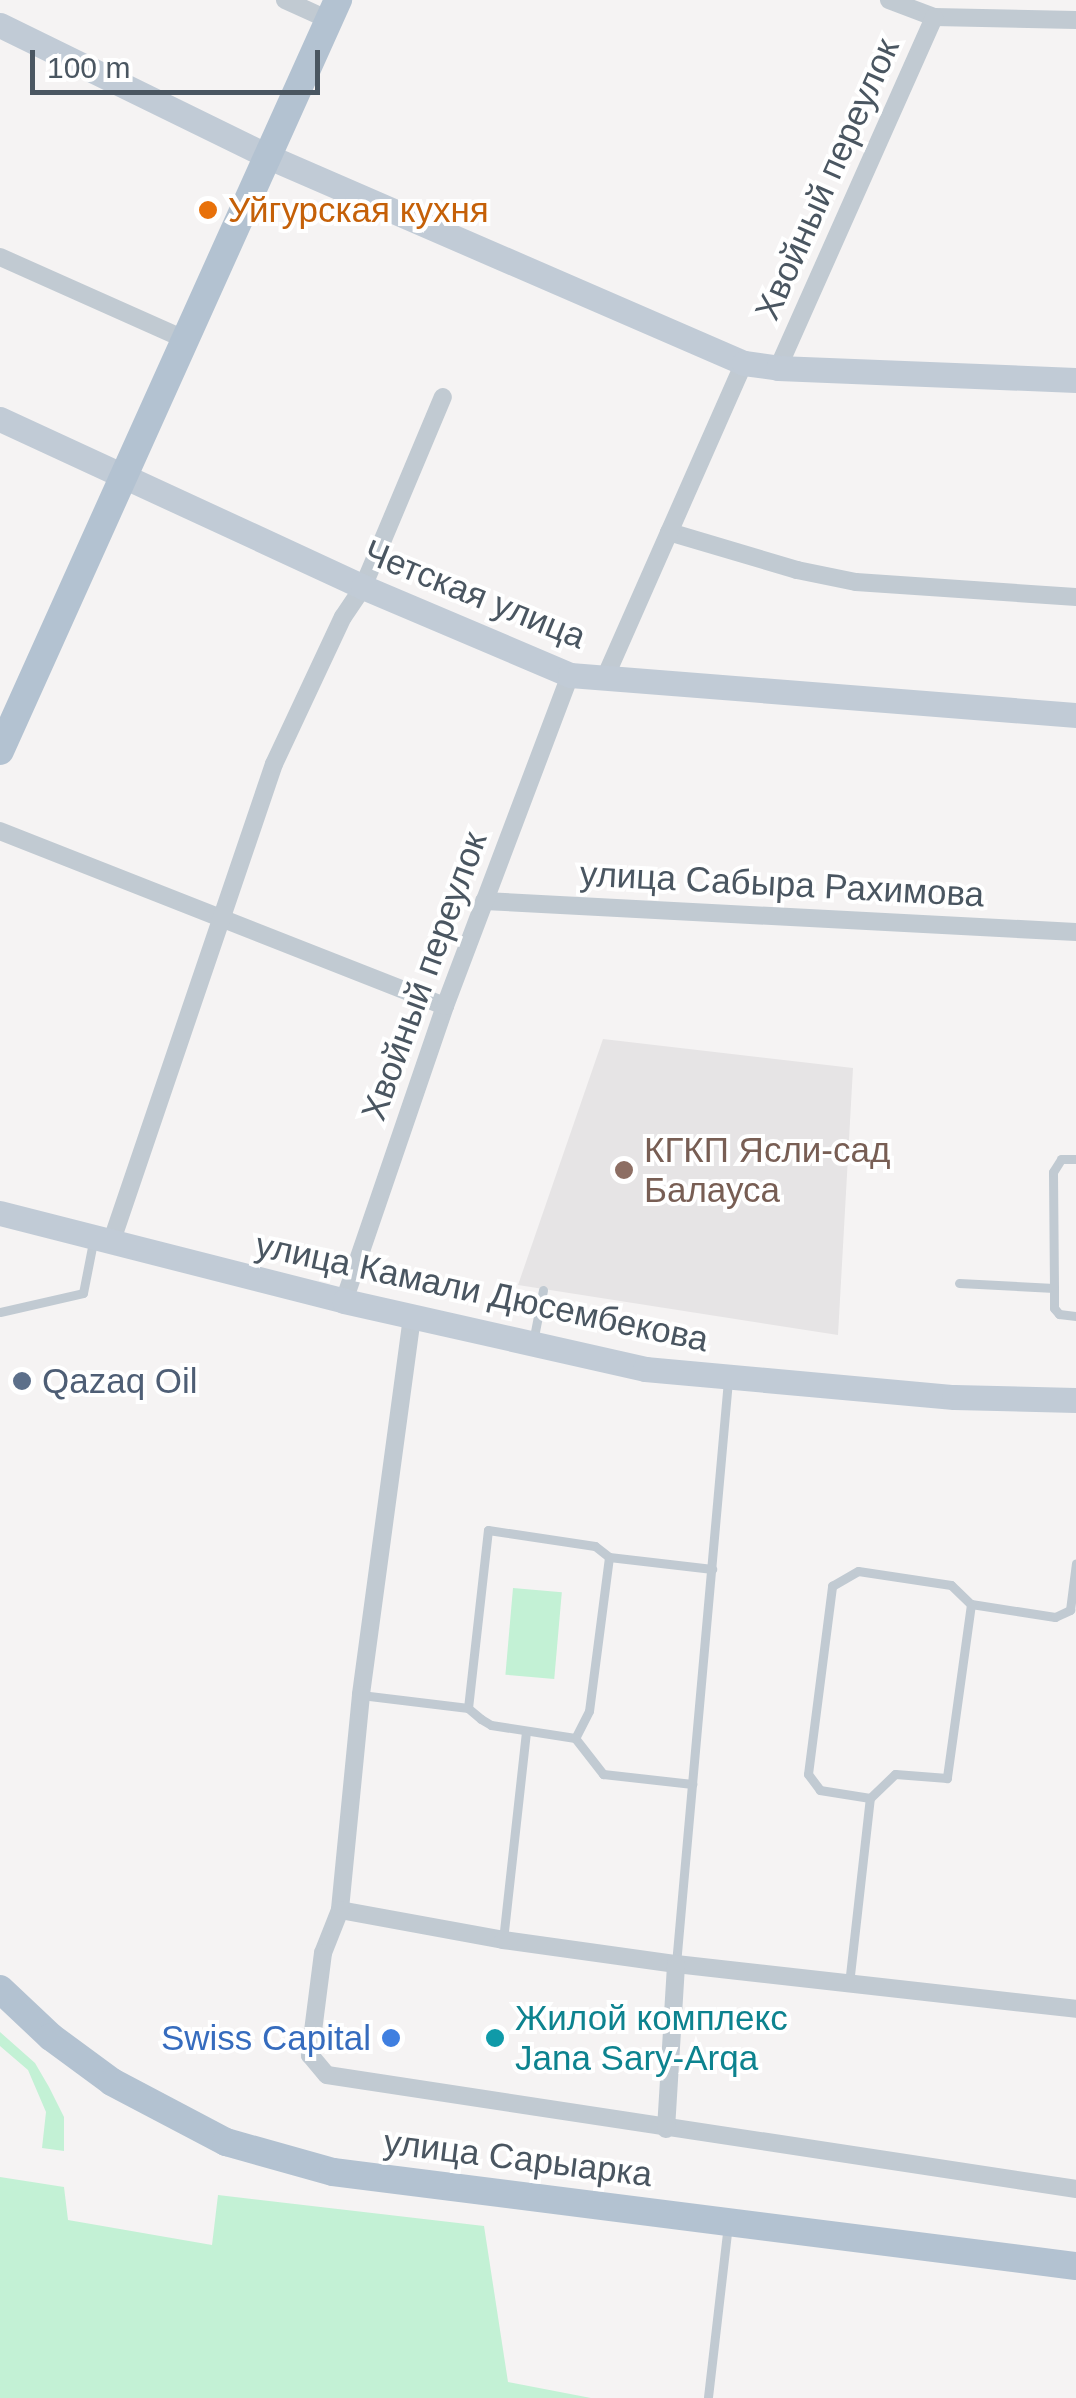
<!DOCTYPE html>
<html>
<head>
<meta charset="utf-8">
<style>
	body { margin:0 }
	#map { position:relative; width:1076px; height:2398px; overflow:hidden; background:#f5f3f3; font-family:Helvetica,sans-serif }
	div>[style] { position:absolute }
	.education>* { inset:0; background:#e6e4e5 }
	.green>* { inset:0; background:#c3f1d5; transform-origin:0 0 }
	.lane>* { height:9px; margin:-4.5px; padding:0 4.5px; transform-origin:4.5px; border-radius:4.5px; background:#c1cad2 }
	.street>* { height:18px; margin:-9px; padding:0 9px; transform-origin:9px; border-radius:9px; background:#c1cad2 }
	.secondary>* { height:25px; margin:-12.5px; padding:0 12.5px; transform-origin:12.5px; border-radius:12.5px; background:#c1cbd6 }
	.primary>* { height:28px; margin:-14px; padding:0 14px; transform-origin:14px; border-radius:14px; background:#b3c2d1 }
	.dots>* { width:28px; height:28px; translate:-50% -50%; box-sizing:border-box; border:5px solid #fff; border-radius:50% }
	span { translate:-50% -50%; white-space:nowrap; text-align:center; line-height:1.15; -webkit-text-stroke:8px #fff; paint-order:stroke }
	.street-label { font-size:35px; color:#4a5661 }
	.food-label { font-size:35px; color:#c56008 }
	.left { translate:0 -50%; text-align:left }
	.education-label { font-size:35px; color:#785e54 }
	.service-label { font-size:35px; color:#4e5e75 }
	.culture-label { font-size:35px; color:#0d838f }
	.shop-label { font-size:35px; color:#366cbe }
	.right { translate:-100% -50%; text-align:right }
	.scale { position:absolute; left:30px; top:50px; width:290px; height:45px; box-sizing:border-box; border:5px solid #4a5661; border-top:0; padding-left:12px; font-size:30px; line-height:35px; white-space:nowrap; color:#4a5661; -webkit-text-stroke:8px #fff; paint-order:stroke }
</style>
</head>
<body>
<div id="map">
	<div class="education">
		<div style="clip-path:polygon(603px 1039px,853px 1068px,838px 1335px,518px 1285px)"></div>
	</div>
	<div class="green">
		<div style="left:513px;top:1588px;width:49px;height:87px;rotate:5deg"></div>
		<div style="clip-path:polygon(0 2032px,35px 2063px,49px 2087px,64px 2117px,64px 2151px,42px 2148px,46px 2112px,28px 2070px,0 2046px)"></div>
		<div style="clip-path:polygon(0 2177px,64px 2187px,68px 2220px,212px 2245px,218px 2195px,484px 2226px,508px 2382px,591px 2398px,0 2398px)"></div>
	</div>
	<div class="lane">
		<div style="left:959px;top:1283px;width:95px;rotate:3deg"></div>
		<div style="left:1054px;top:1288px;width:20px;rotate:90deg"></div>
		<div style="left:1054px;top:1308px;width:8px;rotate:50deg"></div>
		<div style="left:1059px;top:1314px;width:17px;rotate:7deg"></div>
		<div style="left:1054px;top:1288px;width:116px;rotate:-90.5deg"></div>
		<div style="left:1053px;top:1172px;width:15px;rotate:-58deg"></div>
		<div style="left:1061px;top:1159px;width:15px"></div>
		<div style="left:0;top:1312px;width:85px;rotate:-12.9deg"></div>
		<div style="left:83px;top:1293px;width:52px;rotate:-78.9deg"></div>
		<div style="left:533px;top:1342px;width:53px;rotate:-79.1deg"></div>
		<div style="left:609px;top:1557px;width:155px;rotate:97.4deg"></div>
		<div style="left:589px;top:1711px;width:30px;rotate:117deg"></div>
		<div style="left:575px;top:1738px;width:85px;rotate:-171.2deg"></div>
		<div style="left:491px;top:1725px;width:12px;rotate:-149deg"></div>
		<div style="left:481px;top:1719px;width:17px;rotate:-140deg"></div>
		<div style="left:468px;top:1708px;width:179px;rotate:-83.6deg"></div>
		<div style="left:488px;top:1530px;width:108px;rotate:8.5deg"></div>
		<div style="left:595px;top:1546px;width:18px;rotate:38deg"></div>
		<div style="left:609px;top:1557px;width:104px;rotate:6.6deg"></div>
		<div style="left:971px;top:1604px;width:85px;rotate:8.8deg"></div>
		<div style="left:1055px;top:1617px;width:17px;rotate:-25deg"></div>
		<div style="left:1070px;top:1610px;width:47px;rotate:-82.7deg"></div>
		<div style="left:361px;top:1695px;width:108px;rotate:6.9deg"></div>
		<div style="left:575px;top:1738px;width:46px;rotate:52.1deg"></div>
		<div style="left:603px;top:1774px;width:90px;rotate:6.4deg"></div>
		<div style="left:503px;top:1940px;width:209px;rotate:-83.7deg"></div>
		<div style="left:676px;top:1964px;width:586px;rotate:-84.91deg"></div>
		<div style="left:849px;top:1984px;width:187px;rotate:-83.6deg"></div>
		<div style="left:870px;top:1798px;width:51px;rotate:-170.9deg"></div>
		<div style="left:820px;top:1790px;width:20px;rotate:-127deg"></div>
		<div style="left:808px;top:1774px;width:190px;rotate:-82.7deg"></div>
		<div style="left:832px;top:1586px;width:30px;rotate:-30deg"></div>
		<div style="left:858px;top:1571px;width:94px;rotate:8.6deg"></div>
		<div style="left:951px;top:1585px;width:28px;rotate:44deg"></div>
		<div style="left:971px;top:1604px;width:176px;rotate:97.9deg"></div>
		<div style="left:947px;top:1778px;width:52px;rotate:-175.6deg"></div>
		<div style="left:895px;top:1774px;width:35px;rotate:136deg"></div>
		<div style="left:708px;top:2397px;width:173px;rotate:-83.4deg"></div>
	</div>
	<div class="street">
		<div style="left:285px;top:0;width:48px;rotate:24.4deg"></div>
		<div style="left:889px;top:0;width:48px;rotate:20.7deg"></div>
		<div style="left:934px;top:17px;width:142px;rotate:1.2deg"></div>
		<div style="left:0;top:257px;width:199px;rotate:24deg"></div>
		<div style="left:778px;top:368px;width:384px;rotate:-66deg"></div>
		<div style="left:669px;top:532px;width:134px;rotate:16.5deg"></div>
		<div style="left:797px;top:570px;width:60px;rotate:11.5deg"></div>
		<div style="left:856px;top:582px;width:221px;rotate:3.9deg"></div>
		<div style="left:604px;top:680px;width:347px;rotate:-66.2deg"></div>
		<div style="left:0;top:831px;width:478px;rotate:21.5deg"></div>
		<div style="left:484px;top:901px;width:593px;rotate:3deg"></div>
		<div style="left:111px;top:1243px;width:506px;rotate:-71.21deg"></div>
		<div style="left:274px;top:764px;width:162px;rotate:-64.9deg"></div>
		<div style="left:343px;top:617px;width:36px;rotate:-56deg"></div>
		<div style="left:363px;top:587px;width:206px;rotate:-67.2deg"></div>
		<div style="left:344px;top:1301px;width:312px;rotate:-71.1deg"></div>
		<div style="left:445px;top:1006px;width:354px;rotate:-69.3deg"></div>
		<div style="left:412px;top:1317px;width:381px;rotate:97.7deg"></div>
		<div style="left:361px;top:1695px;width:216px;rotate:95.6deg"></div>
		<div style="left:340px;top:1910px;width:166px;rotate:10.4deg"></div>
		<div style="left:503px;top:1940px;width:175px;rotate:7.9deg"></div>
		<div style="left:676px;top:1964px;width:403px;rotate:6.4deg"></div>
		<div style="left:340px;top:1910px;width:46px;rotate:111.6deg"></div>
		<div style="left:323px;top:1953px;width:103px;rotate:97.3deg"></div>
		<div style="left:310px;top:2055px;width:26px;rotate:50deg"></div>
		<div style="left:327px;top:2075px;width:758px;rotate:8.65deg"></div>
		<div style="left:666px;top:2129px;width:165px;rotate:-86.5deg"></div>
	</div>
	<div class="secondary">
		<div style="left:0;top:25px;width:300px;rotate:26.1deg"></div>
		<div style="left:269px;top:157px;width:518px;rotate:23.45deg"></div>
		<div style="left:744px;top:363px;width:34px;rotate:8deg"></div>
		<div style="left:778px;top:368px;width:298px;rotate:2.3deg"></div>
		<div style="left:0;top:419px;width:400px;rotate:24.8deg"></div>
		<div style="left:363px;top:587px;width:225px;rotate:23deg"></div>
		<div style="left:570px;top:675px;width:508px;rotate:4.52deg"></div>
		<div style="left:0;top:1213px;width:355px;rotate:14.3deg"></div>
		<div style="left:344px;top:1301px;width:309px;rotate:12.7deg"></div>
		<div style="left:645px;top:1369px;width:310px;rotate:5.2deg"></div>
		<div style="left:954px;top:1397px;width:122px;rotate:1.4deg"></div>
	</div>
	<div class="primary">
		<div style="left:0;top:751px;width:824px;rotate:-65.77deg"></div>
		<div style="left:0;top:1989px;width:70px;rotate:43.3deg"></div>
		<div style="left:51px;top:2037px;width:76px;rotate:36.4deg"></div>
		<div style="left:112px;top:2082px;width:129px;rotate:27.8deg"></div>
		<div style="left:226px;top:2142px;width:111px;rotate:15.7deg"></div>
		<div style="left:333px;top:2172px;width:749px;rotate:7.21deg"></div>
	</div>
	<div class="dots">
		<div style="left:208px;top:210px;background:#e8710a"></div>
		<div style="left:624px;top:1170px;background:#8d6e63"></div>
		<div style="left:22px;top:1381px;background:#5c6f8a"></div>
		<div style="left:391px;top:2038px;background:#3f7fe0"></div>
		<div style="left:495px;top:2038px;background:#0f9aa8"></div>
	</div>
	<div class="street-label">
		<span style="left:827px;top:179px;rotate:-66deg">Хвойный переулок</span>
		<span style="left:475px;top:594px;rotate:22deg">Четская улица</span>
		<span style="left:782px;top:884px;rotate:3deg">улица Сабыра Рахимова</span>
		<span style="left:424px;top:976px;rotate:-70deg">Хвойный переулок</span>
		<span style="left:482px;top:1292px;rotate:12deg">улица Камали Дюсембекова</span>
		<span style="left:518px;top:2158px;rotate:7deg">улица Сарыарка</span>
	</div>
	<div class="food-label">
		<span class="left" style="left:228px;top:210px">Уйгурская кухня</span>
	</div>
	<div class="education-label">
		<span class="left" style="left:644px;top:1170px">КГКП Ясли-сад<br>Балауса</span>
	</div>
	<div class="service-label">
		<span class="left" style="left:42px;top:1381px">Qazaq Oil</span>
	</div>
	<div class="culture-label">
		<span class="left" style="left:515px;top:2038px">Жилой комплекс<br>Jana Sary-Arqa</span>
	</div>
	<div class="shop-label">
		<span class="right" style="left:371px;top:2038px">Swiss Capital</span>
	</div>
	<div class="scale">100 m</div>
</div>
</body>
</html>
